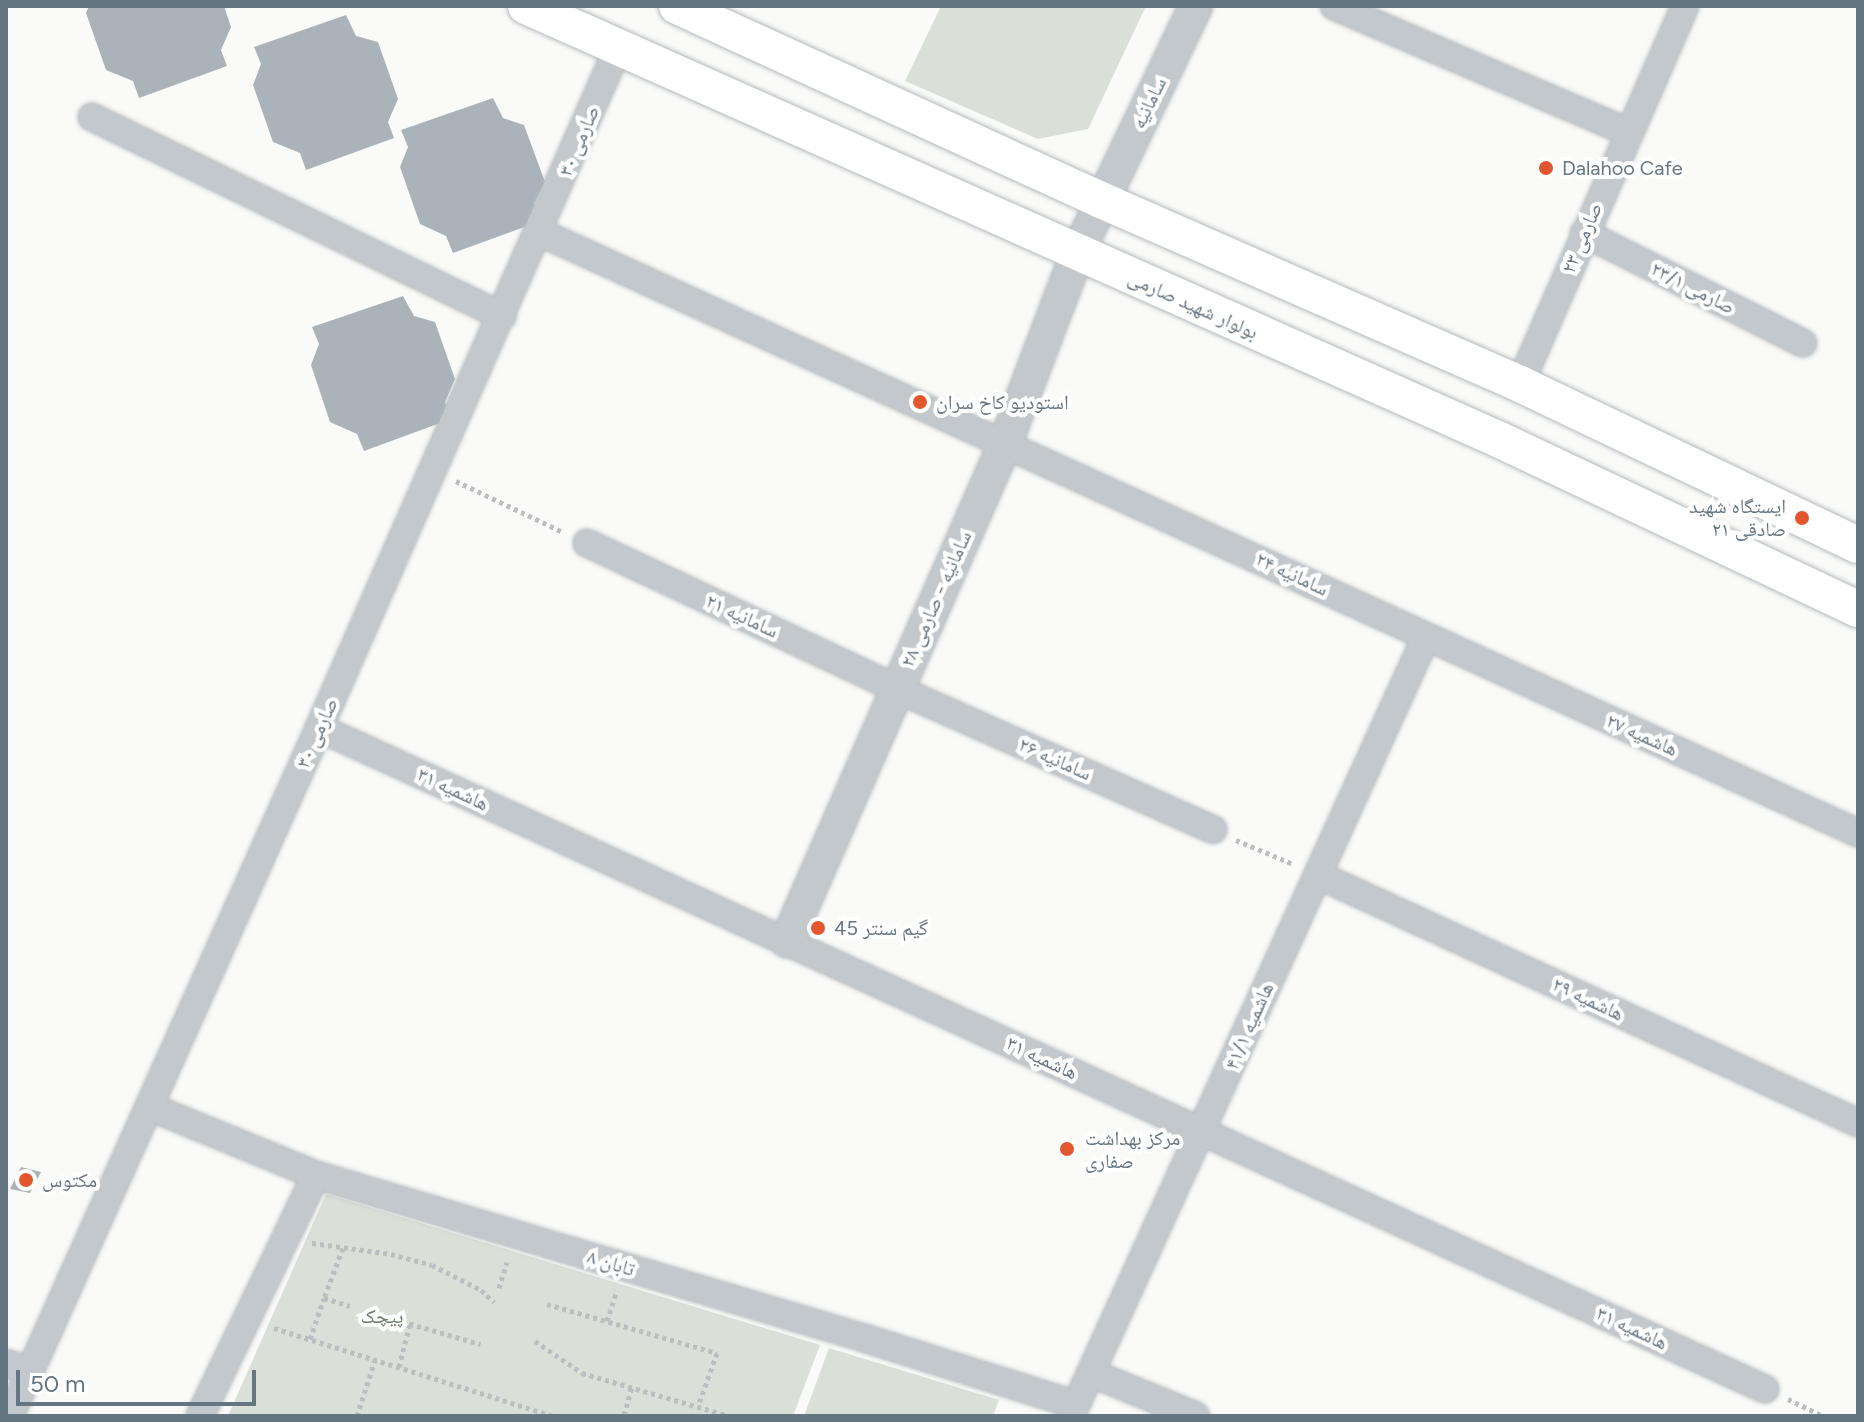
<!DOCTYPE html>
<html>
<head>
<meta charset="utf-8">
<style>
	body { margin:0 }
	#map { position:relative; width:1864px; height:1422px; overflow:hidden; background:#fafaf8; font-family:Figtree,"Noto Naskh Arabic",sans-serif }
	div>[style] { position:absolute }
	.green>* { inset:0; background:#dadfd7 }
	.building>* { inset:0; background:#aab3b9 }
	.path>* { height:5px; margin-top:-2.5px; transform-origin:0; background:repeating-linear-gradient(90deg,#bbbfc2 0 4px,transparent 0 8px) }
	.roads { filter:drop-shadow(0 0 2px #b3babf) drop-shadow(0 0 2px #b3babf) }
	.minor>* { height:26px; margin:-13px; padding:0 13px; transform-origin:13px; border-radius:13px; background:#c3c8cc }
	.tertiary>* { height:32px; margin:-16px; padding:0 16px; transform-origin:16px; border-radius:16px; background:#c3c8cc }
	.secondary>* { height:36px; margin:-18px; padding:0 18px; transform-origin:18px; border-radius:18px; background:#fff }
	.dots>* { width:22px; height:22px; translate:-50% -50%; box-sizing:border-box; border:4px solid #fff; border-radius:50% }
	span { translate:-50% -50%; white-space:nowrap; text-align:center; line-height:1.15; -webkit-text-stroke:8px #fff; paint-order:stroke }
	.street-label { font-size:20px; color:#657683 }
	.poi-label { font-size:20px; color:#657683 }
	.left { translate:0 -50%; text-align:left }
	.right { translate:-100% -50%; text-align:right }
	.park-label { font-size:20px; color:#687a64 }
	.frame { position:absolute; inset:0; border:8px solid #657683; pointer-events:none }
	.scale { position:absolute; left:16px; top:1370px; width:240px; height:36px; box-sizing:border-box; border:4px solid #657683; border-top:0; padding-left:10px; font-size:24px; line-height:28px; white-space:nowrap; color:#657683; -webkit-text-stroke:6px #fff; paint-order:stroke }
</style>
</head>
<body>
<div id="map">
	<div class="green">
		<div style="clip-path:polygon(941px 6px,1146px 6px,1088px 129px,1038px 139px,905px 81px)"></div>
		<div style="clip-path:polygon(326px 1194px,820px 1345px,793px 1416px,228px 1416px)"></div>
		<div style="clip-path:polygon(829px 1348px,999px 1400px,993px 1416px,804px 1416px)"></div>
	</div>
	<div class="building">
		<div style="clip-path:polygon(89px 6px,224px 6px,231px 27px,221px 50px,227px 66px,139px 98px,133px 81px,106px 70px,86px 13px)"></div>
		<div style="clip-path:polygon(346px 15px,356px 36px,378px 42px,398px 99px,388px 122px,394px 138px,306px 170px,300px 153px,273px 142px,253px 85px,261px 64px,254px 47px)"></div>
		<div style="clip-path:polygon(493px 98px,503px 118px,524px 125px,545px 182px,534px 204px,541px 221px,453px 253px,446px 236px,420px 224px,400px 167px,408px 147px,401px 130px)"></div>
		<div style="clip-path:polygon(403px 296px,414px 316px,435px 322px,455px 379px,445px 402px,451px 419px,364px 451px,357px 434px,330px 422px,311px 365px,319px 344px,312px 327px)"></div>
		<div style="clip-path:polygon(21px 1167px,41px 1172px,30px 1193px,10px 1189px)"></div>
	</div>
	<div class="path">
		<div style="left:456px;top:481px;width:119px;rotate:25.5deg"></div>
		<div style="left:1236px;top:840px;width:62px;rotate:22.8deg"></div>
		<div style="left:312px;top:1243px;width:80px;rotate:7.9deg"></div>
		<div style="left:391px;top:1254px;width:42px;rotate:15deg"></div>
		<div style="left:432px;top:1265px;width:55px;rotate:27deg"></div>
		<div style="left:481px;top:1290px;width:18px;rotate:43deg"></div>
		<div style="left:343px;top:1248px;width:53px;rotate:110.8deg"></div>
		<div style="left:324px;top:1298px;width:27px;rotate:17deg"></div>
		<div style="left:499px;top:1288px;width:27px;rotate:-73deg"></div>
		<div style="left:547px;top:1304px;width:177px;rotate:16.1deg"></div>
		<div style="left:717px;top:1353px;width:56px;rotate:109.7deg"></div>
		<div style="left:394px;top:1319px;width:90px;rotate:16.2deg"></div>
		<div style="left:607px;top:1321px;width:32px;rotate:-72deg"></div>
		<div style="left:274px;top:1328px;width:293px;rotate:17.5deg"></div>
		<div style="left:310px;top:1339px;width:43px;rotate:-71.1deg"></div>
		<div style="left:535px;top:1341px;width:57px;rotate:34.2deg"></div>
		<div style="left:582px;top:1373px;width:153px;rotate:16.3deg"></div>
		<div style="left:399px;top:1367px;width:44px;rotate:-75.7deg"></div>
		<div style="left:1788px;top:1399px;width:39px;rotate:26deg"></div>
		<div style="left:624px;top:1415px;width:29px;rotate:-74deg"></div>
		<div style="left:357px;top:1416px;width:59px;rotate:-72.2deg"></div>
		<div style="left:610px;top:1416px;width:15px"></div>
	</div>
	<div class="roads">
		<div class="minor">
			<div style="left:1334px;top:6px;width:320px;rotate:23.2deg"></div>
			<div style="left:92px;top:117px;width:456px;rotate:25.9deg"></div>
			<div style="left:539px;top:232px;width:1449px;rotate:24.5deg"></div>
			<div style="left:1584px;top:233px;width:245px;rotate:26.7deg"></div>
			<div style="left:1520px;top:384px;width:412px;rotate:-66.4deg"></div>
			<div style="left:587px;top:543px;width:343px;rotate:25.2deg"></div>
			<div style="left:897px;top:689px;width:346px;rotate:24deg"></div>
			<div style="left:319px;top:728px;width:1590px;rotate:24.57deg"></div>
			<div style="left:1318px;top:875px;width:594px;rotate:24.67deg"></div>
			<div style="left:150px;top:1107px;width:179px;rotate:22.3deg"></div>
			<div style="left:316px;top:1175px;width:572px;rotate:16.56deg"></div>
			<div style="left:864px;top:1338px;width:222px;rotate:17.5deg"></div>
			<div style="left:6px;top:1363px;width:25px;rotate:18deg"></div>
			<div style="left:1091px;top:1373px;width:113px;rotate:22.3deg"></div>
			<div style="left:10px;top:1416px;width:754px;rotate:-65.81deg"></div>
			<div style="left:319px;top:728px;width:743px;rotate:-66.26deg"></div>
			<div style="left:200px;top:1416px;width:267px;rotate:-64.3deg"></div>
			<div style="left:1071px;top:1416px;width:856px;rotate:-65.5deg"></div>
		</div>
		<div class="tertiary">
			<div style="left:787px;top:941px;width:543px;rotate:-66.32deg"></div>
			<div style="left:1005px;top:444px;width:203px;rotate:-69.2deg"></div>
			<div style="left:1077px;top:254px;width:275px;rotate:-64.4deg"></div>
		</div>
		<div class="secondary">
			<div style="left:526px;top:6px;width:1066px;rotate:24.02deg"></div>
			<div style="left:1500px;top:440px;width:396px;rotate:25.3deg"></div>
			<div style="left:677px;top:6px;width:466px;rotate:24.6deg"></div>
			<div style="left:1101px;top:200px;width:458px;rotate:23.7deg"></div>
			<div style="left:1520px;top:384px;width:374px;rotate:25.5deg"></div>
		</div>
	</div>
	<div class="dots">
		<div style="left:1546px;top:168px;background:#e4572e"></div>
		<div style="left:920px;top:402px;background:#e4572e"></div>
		<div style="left:1802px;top:518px;background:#e4572e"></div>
		<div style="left:818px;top:928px;background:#e4572e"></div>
		<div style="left:1067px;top:1149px;background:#e4572e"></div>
		<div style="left:26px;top:1180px;background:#e4572e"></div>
	</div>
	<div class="street-label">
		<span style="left:1149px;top:103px;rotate:-64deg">سامانیه</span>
		<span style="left:579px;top:141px;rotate:-67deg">صارمی ۳۰</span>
		<span style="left:1582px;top:238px;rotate:-67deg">صارمی ۲۳</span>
		<span style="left:1693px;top:288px;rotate:27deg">صارمی ۲۳/۱</span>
		<span style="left:1193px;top:305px;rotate:24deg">بولوار شهید صارمی</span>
		<span style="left:1292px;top:574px;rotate:25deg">سامانیه ۲۴</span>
		<span style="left:936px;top:599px;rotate:-66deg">سامانیه - صارمی ۲۸</span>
		<span style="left:742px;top:616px;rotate:25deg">سامانیه ۲۱</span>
		<span style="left:317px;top:733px;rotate:-66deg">صارمی ۳۰</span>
		<span style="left:1642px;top:735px;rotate:24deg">هاشمیه ۲۷</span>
		<span style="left:1055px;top:759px;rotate:24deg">سامانیه ۲۶</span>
		<span style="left:453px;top:789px;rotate:25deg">هاشمیه ۳۱</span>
		<span style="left:1588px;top:999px;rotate:25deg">هاشمیه ۲۹</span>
		<span style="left:1249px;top:1026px;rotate:-66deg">هاشمیه ۴۱/۱</span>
		<span style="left:1042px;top:1058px;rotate:25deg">هاشمیه ۳۱</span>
		<span style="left:611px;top:1263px;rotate:17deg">تابان ۸</span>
		<span style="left:1632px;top:1328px;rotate:25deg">هاشمیه ۳۱</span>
	</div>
	<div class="poi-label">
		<span class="left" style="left:1562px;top:168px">Dalahoo Cafe</span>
		<span class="left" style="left:936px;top:402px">استودیو کاخ سران</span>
		<span class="right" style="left:1786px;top:518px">ایستگاه شهید<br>صادقی ۲۱</span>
		<span class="left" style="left:834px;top:928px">گیم سنتر 45</span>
		<span class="left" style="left:1085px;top:1150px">مرکز بهداشت<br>صفاری</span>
		<span class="left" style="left:42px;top:1180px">مکتوس</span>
	</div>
	<div class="park-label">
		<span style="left:382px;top:1316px">پیچک</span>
	</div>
	<div class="frame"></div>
	<div class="scale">50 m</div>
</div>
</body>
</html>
